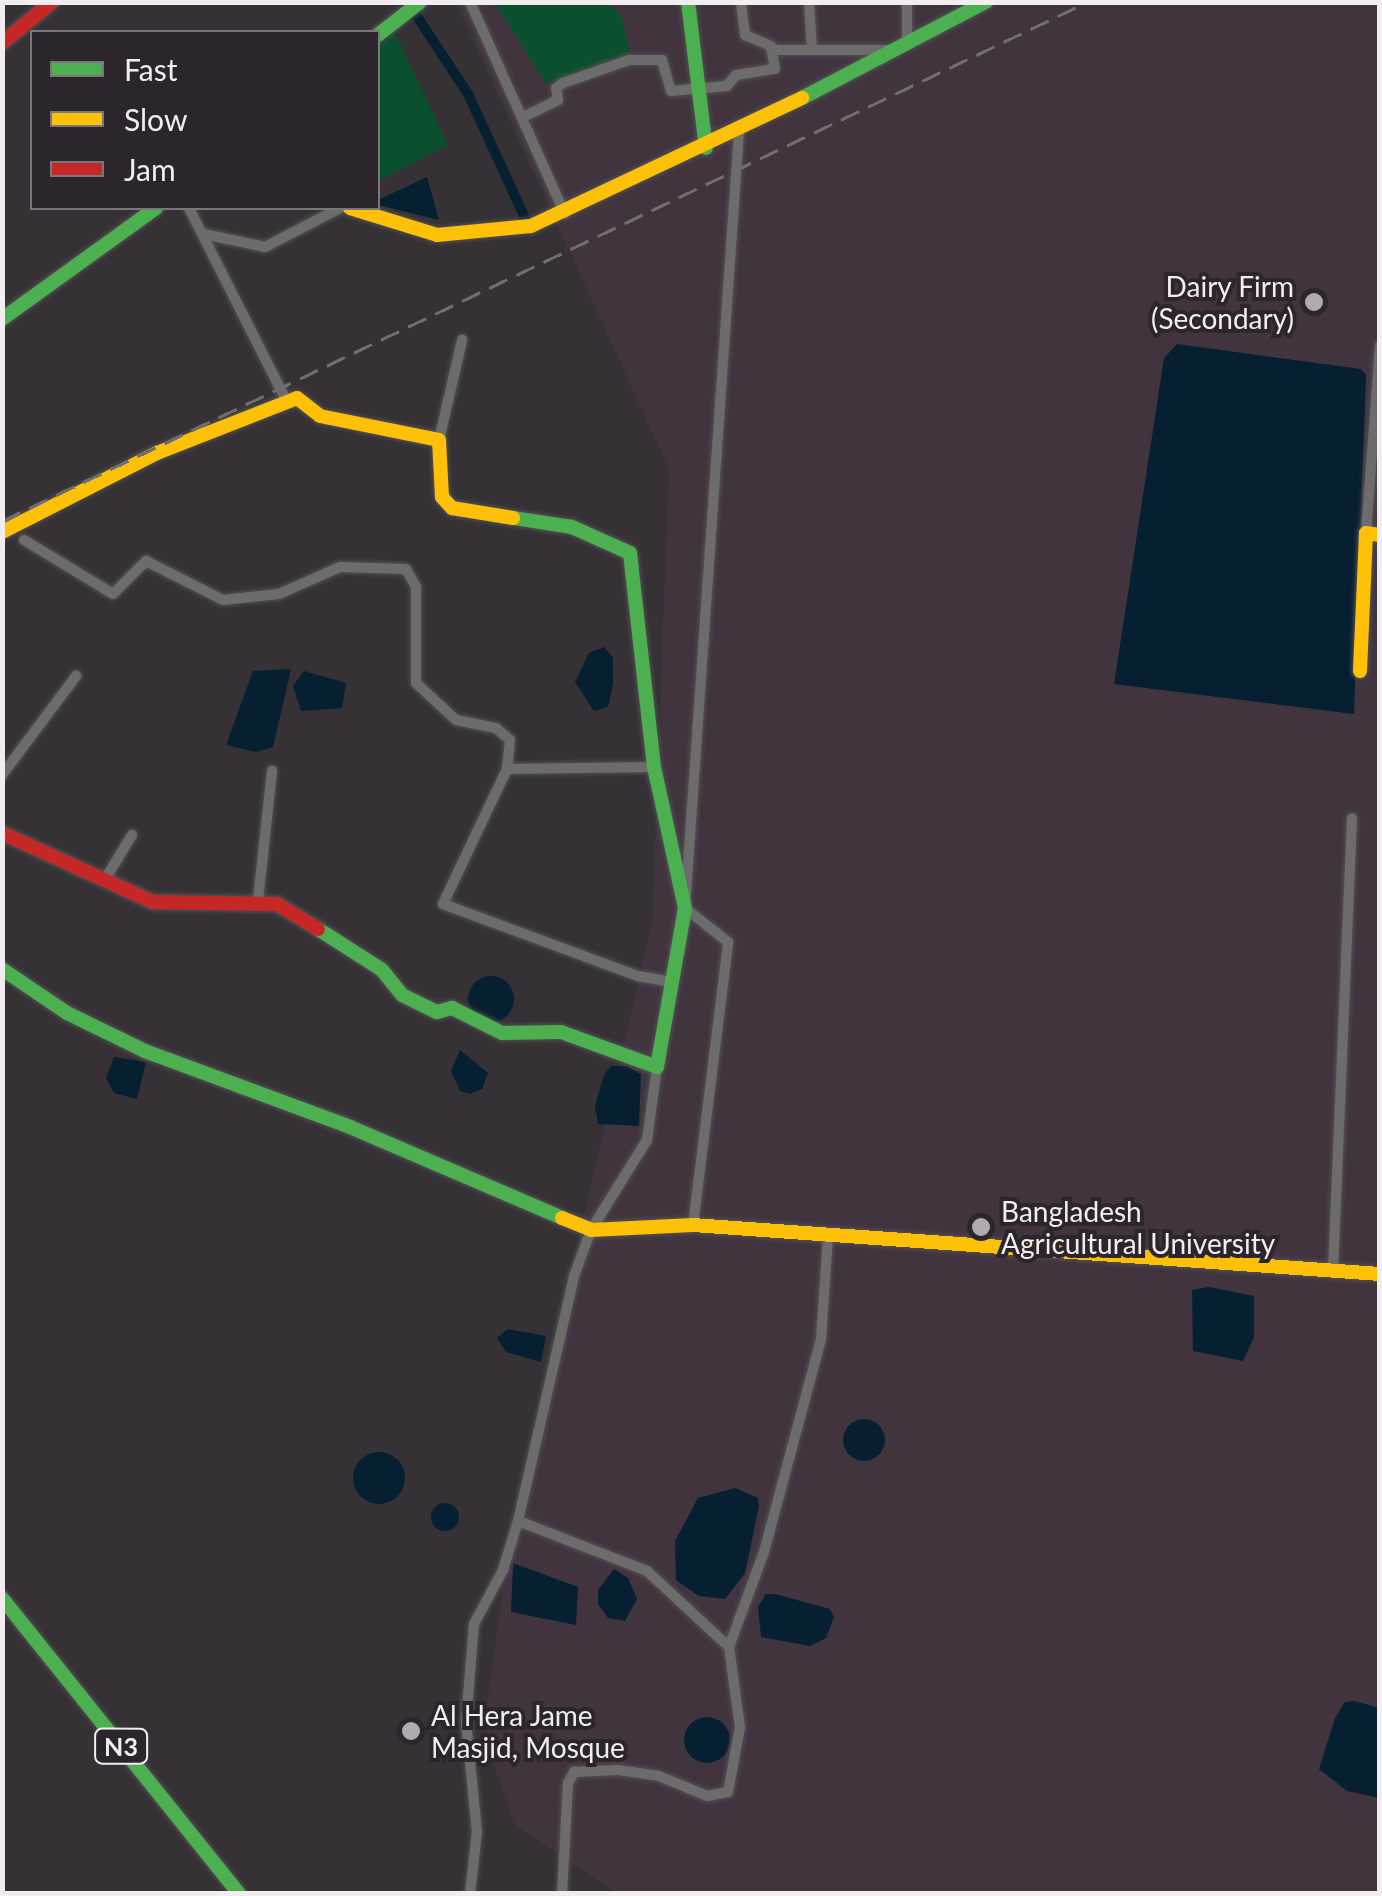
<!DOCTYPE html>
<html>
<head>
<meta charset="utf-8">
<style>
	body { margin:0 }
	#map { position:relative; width:1382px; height:1896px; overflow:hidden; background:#353135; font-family:Lato,sans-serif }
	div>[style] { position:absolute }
	.education>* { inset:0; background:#41343f }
	.green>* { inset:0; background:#0b502e }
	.water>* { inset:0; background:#072031 }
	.round { border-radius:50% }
	.canal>* { height:10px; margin:-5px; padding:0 5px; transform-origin:5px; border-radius:5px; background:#072031 }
	.roads { filter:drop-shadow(0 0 2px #525052) drop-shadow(0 0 2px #525052) }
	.street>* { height:10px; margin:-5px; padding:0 5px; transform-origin:5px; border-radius:5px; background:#6d6c6c }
	.fast>* { height:14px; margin:-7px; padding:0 7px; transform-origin:7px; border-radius:7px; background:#4caf50 }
	.slow>* { height:14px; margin:-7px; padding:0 7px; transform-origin:7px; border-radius:7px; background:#ffc107 }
	.jam>* { height:14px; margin:-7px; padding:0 7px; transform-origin:7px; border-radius:7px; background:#c62828 }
	.rail>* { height:2.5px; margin-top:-1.25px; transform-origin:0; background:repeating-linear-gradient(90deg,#706d70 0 20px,transparent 0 30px) }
	.dots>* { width:28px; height:28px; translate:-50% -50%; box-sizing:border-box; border:5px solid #2c262c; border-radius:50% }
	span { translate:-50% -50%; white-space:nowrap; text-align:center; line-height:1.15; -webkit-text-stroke:8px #2c262c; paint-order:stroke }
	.shield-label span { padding:2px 8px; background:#2c262c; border:2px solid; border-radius:8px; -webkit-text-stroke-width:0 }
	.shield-label { font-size:25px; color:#f1edf1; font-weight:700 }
	.poi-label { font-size:28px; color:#f1edf1 }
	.right { translate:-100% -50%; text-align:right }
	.left { translate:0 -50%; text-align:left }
	.frame { position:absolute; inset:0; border:5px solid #f1edf1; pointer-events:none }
	.legend { position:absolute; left:30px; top:30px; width:350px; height:180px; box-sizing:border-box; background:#2c262c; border:2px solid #7b767b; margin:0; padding:12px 18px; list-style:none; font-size:30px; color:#f1edf1 }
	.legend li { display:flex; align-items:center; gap:20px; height:50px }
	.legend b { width:50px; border:2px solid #7b767b }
</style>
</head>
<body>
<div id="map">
	<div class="education">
		<div style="clip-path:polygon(456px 3px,1379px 3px,1379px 1893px,618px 1893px,514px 1824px,483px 1732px,511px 1531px,652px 922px,669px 469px)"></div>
	</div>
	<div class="green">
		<div style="clip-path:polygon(495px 3px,606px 3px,621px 14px,630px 53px,546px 84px)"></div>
		<div style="clip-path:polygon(395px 33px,448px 145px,378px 181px,378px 47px)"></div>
	</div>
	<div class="water">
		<div style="clip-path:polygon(427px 177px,439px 220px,378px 205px,378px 200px)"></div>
		<div style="clip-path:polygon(1177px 344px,1361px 369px,1366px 375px,1354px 714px,1114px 684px,1164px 358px)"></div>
		<div style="clip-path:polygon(604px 647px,613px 657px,613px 684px,608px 707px,594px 711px,575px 682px,589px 653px)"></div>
		<div style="clip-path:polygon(291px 669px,273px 747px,256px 752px,226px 745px,253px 671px)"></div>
		<div style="clip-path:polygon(304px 671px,346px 683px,342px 708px,301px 711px,293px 686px)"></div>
		<div class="round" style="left:468px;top:976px;width:46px;height:46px"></div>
		<div style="clip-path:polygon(460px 1050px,488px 1073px,482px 1089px,470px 1094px,460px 1091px,451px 1071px)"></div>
		<div style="clip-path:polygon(114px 1057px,146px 1062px,137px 1099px,114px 1093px,106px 1078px)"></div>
		<div style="clip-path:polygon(626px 1066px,641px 1074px,639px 1126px,598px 1124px,595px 1106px,604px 1075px,611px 1066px)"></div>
		<div style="clip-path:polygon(1209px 1287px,1254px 1296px,1254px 1337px,1243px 1361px,1193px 1351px,1192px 1290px)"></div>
		<div style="clip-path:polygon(508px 1329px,546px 1336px,541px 1362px,506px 1352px,497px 1338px)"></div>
		<div class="round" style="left:843px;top:1419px;width:42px;height:42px"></div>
		<div class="round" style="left:353px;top:1452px;width:52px;height:52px"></div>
		<div style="clip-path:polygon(735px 1488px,758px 1498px,759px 1506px,745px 1573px,725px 1599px,699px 1596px,676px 1580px,675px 1541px,698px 1498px)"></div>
		<div class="round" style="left:431px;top:1503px;width:28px;height:28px"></div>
		<div style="clip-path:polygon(513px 1563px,578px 1587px,576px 1625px,511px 1612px)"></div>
		<div style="clip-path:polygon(614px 1569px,628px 1578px,637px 1599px,625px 1621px,608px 1618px,598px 1604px,598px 1590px)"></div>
		<div style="clip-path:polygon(775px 1594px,830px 1609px,834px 1617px,826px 1638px,810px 1646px,761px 1637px,758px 1607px,766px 1594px)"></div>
		<div style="clip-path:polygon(1355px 1701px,1379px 1708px,1379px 1798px,1347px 1791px,1319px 1769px,1335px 1718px,1345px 1702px)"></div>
		<div class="round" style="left:684px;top:1717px;width:46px;height:46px"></div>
	</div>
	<div class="canal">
		<div style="left:405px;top:2px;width:1px;rotate:45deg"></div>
		<div style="left:414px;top:12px;width:98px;rotate:56.6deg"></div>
		<div style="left:468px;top:94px;width:136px;rotate:65.3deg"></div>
	</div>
	<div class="roads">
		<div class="street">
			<div style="left:470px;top:2px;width:232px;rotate:65.9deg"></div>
			<div style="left:809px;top:2px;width:48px;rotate:86.4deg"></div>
			<div style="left:907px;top:2px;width:41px;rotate:90deg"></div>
			<div style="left:772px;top:50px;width:119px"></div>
			<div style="left:523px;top:117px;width:39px;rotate:-26deg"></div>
			<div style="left:558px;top:100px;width:12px;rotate:-99deg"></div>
			<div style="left:556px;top:88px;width:9px;rotate:-36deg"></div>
			<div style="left:563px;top:83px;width:70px;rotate:-19.2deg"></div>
			<div style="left:629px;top:60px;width:33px"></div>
			<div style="left:662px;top:60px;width:32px;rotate:74deg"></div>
			<div style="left:671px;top:91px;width:56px;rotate:-5.1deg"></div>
			<div style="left:727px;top:86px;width:14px;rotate:-51deg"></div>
			<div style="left:736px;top:75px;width:39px;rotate:-9deg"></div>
			<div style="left:775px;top:69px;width:23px;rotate:-100deg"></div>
			<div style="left:771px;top:46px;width:28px;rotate:-157deg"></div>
			<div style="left:745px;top:35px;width:33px;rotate:-97deg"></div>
			<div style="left:189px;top:208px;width:213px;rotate:63.2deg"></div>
			<div style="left:204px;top:234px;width:62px;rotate:12deg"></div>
			<div style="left:265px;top:247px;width:85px;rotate:-27.5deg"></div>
			<div style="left:439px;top:440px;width:103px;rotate:-77deg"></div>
			<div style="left:1366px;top:533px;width:188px;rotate:-85.7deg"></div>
			<div style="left:24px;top:540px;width:104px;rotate:31.2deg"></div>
			<div style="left:113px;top:594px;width:47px;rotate:-45deg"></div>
			<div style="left:146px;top:561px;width:86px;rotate:26.9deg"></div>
			<div style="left:223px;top:600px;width:56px;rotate:-6.1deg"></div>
			<div style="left:279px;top:594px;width:67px;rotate:-23.9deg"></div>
			<div style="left:340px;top:567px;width:66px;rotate:1.7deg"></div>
			<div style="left:406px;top:569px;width:21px;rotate:61deg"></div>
			<div style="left:416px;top:587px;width:96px;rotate:90deg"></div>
			<div style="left:416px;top:683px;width:54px;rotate:42.8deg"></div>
			<div style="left:456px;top:720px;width:41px;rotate:11.3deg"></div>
			<div style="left:496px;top:728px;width:18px;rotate:41deg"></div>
			<div style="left:510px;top:740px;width:29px;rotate:96deg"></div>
			<div style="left:507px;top:769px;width:147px;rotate:-0.8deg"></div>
			<div style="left:507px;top:769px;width:149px;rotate:115.4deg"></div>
			<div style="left:443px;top:904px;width:208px;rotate:20.3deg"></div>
			<div style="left:638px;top:976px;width:36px;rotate:10deg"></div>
			<div style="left:2px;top:775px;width:124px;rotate:-53.2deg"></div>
			<div style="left:104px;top:881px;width:54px;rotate:-58.7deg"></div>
			<div style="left:258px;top:900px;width:130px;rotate:-83.8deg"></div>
			<div style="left:693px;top:1225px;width:285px;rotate:-82.9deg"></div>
			<div style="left:728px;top:942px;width:55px;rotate:-141.7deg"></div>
			<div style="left:685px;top:908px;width:779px;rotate:-86.02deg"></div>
			<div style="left:1333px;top:1271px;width:453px;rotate:-87.6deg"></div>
			<div style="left:518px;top:1521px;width:138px;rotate:21.2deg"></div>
			<div style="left:647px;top:1571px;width:112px;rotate:42.8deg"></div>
			<div style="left:470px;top:1894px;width:62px;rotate:-83.6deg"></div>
			<div style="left:477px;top:1832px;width:112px;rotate:-95.7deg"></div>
			<div style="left:466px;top:1721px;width:97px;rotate:-85.3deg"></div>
			<div style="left:474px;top:1624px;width:61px;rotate:-61.8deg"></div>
			<div style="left:503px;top:1570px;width:51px;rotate:-73deg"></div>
			<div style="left:518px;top:1521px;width:251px;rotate:-77.1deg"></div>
			<div style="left:574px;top:1276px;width:49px;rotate:-69.7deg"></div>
			<div style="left:591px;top:1230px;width:106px;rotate:-58.1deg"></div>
			<div style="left:647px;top:1140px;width:74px;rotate:-82.2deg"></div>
			<div style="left:562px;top:1894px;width:111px;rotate:-86.9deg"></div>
			<div style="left:568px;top:1783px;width:13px;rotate:-61deg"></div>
			<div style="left:574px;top:1772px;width:44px;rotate:-2.6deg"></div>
			<div style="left:618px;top:1770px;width:41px;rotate:8.3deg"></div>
			<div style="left:659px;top:1776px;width:52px;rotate:22.6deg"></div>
			<div style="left:707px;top:1796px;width:21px;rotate:-11deg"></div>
			<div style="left:728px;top:1792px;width:66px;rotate:-79.5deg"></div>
			<div style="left:740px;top:1727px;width:81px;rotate:-97.8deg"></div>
			<div style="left:729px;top:1647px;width:101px;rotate:-69.8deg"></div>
			<div style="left:764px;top:1552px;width:220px;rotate:-75deg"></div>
			<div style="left:821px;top:1339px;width:103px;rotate:-86.1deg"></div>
		</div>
		<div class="fast">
			<div style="left:688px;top:2px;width:147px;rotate:83deg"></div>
			<div style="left:378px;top:35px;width:53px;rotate:-38.2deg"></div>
			<div style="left:802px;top:98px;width:208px;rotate:-27.6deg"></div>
			<div style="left:2px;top:319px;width:190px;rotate:-35.8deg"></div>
			<div style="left:318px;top:929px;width:76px;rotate:32.6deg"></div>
			<div style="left:382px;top:970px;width:32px;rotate:51deg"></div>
			<div style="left:402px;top:995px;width:39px;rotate:26deg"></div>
			<div style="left:437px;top:1012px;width:16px;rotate:-15deg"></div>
			<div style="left:452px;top:1008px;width:56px;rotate:26.6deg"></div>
			<div style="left:502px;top:1033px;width:59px;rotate:-1deg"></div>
			<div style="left:561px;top:1032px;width:102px;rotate:20deg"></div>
			<div style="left:657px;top:1067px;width:161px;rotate:-80deg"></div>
			<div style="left:685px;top:908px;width:144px;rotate:-102.4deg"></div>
			<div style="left:654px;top:767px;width:215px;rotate:-96.4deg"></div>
			<div style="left:630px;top:553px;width:64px;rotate:-155.9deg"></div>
			<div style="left:572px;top:527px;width:60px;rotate:-171.3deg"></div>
			<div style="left:2px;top:969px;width:78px;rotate:34.1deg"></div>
			<div style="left:67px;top:1013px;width:87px;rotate:26deg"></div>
			<div style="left:145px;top:1051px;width:219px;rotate:20.3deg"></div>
			<div style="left:350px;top:1127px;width:231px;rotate:23.2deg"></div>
			<div style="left:2px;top:1598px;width:379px;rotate:51.3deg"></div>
		</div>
		<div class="slow">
			<div style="left:350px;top:208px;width:91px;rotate:17.2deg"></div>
			<div style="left:437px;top:235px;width:94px;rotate:-5.5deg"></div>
			<div style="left:531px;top:226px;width:300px;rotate:-25.3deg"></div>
			<div style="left:2px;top:532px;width:174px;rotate:-27deg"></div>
			<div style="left:157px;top:453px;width:150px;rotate:-21.4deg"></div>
			<div style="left:297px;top:398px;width:29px;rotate:38deg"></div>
			<div style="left:320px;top:416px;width:121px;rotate:11.4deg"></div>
			<div style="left:439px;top:440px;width:57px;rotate:87deg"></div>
			<div style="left:442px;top:497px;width:15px;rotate:48deg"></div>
			<div style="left:452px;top:508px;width:62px;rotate:9.3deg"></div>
			<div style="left:1360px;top:671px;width:138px;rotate:-87.5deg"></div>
			<div style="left:1366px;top:533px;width:14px;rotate:8deg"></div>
			<div style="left:562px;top:1218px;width:31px;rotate:22deg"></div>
			<div style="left:591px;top:1230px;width:102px;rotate:-2.8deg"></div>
			<div style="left:693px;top:1225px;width:689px;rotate:4.08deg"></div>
		</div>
		<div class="jam">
			<div style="left:2px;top:43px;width:65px;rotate:-39.4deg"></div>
			<div style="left:2px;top:833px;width:166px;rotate:24.6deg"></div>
			<div style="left:153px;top:902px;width:124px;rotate:0.9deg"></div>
			<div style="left:277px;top:904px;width:48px;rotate:31.4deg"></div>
		</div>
	</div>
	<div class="rail">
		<div style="left:2px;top:521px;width:1203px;rotate:-25.56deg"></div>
	</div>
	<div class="dots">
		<div style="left:1314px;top:302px;background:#afabaf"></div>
		<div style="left:981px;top:1227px;background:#afabaf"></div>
		<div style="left:411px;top:1731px;background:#afabaf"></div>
	</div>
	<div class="shield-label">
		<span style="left:121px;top:1746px">N3</span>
	</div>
	<div class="poi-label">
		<span class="right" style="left:1294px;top:302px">Dairy Firm<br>(Secondary)</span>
		<span class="left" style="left:1001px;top:1227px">Bangladesh<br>Agricultural University</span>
		<span class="left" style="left:431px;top:1731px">Al Hera Jame<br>Masjid, Mosque</span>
	</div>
	<div class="frame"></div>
	<ul class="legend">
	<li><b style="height:12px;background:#4caf50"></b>Fast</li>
	<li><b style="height:12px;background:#ffc107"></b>Slow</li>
	<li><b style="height:12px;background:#c62828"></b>Jam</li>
	</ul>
</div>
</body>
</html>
